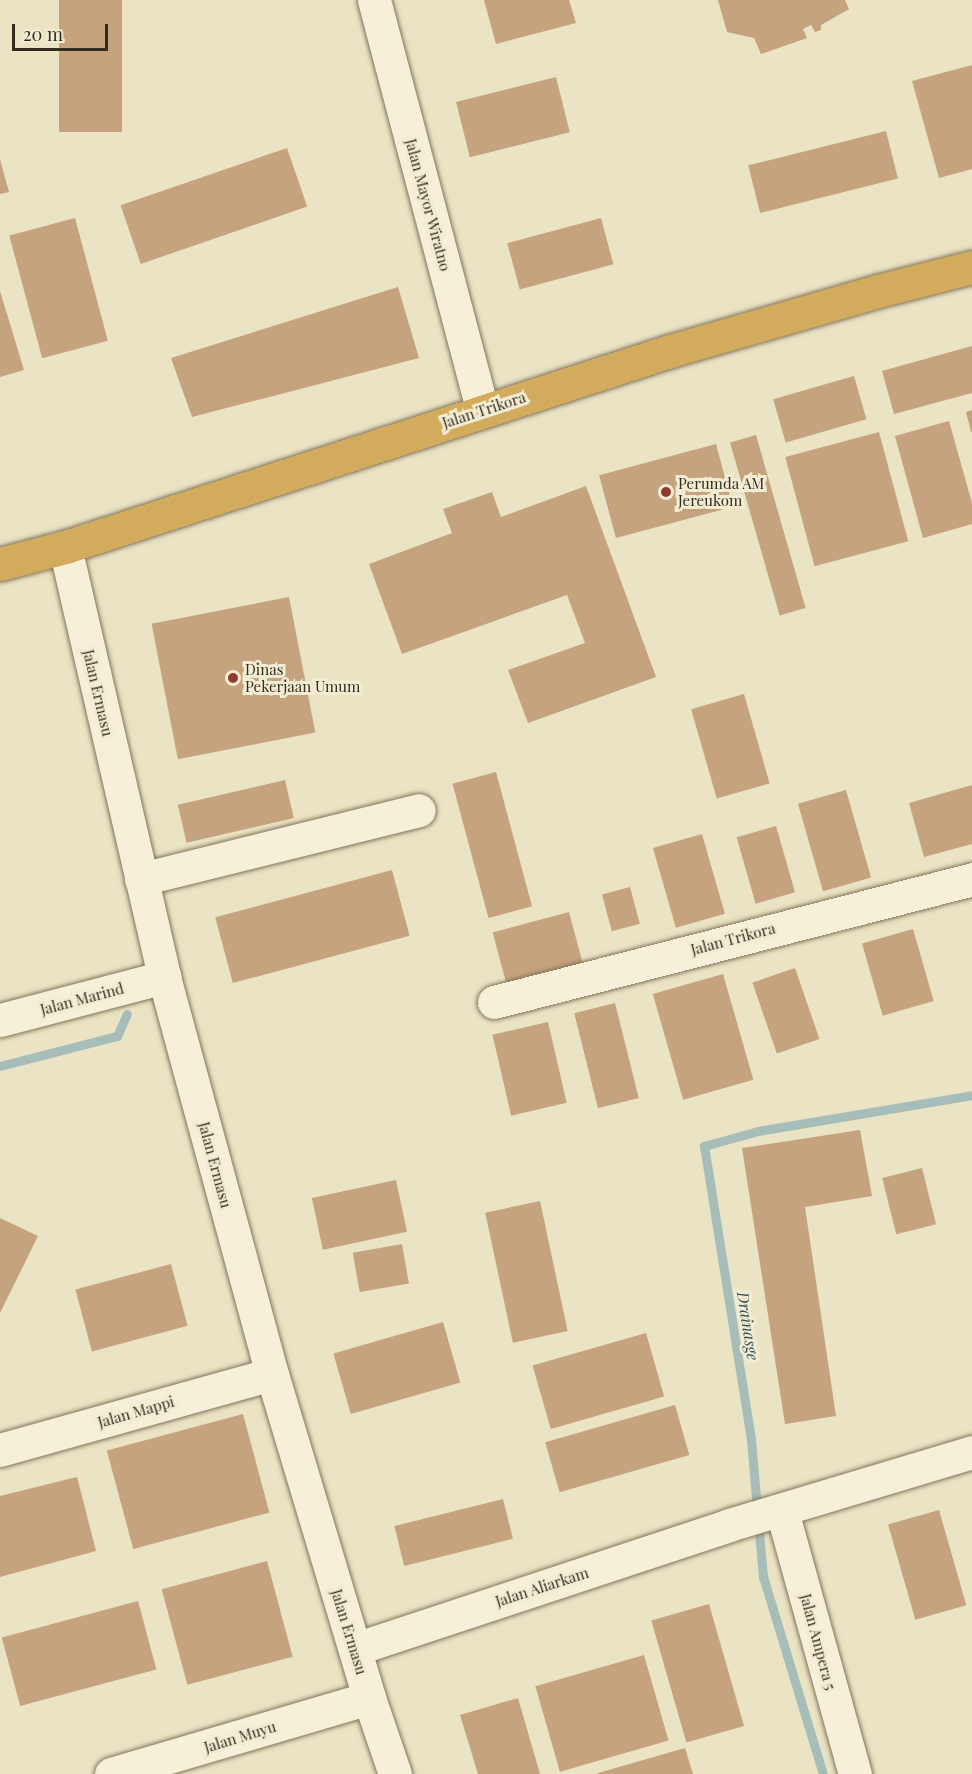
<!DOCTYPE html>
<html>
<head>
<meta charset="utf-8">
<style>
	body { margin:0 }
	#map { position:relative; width:972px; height:1774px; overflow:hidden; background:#eae3c4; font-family:"Playfair Display",serif }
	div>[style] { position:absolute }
	.stream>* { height:9px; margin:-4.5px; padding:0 4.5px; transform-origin:4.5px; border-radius:4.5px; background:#a6bdb9 }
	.building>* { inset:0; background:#c5a37e; transform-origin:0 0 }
	.roads { filter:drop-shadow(0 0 2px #83755c) drop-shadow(0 0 2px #83755c) }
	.street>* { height:33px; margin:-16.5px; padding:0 16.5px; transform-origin:16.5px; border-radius:16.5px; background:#f5f0d7 }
	.secondary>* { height:33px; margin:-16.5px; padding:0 16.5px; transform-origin:16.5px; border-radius:16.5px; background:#f5f0d7 }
	.highway>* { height:33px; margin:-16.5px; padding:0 16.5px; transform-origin:16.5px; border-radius:16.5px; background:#d2ab5d }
	.dots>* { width:16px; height:16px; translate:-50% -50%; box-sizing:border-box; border:3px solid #f2ecd3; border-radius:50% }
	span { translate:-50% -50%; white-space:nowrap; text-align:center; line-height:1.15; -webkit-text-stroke:6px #f2ecd3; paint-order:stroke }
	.street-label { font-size:15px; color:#342c1f }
	.poi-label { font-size:15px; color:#342c1f }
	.left { translate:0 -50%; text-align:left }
	.water-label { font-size:16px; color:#305153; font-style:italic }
	.scale { position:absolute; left:12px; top:24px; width:96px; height:27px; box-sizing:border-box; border:3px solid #342c1f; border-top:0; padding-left:8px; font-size:18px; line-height:21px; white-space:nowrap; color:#342c1f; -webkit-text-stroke:4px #f2ecd3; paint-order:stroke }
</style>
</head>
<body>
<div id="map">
	<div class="stream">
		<div style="left:0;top:1066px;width:121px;rotate:-14.4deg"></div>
		<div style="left:117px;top:1036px;width:24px;rotate:-66deg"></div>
		<div style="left:823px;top:1774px;width:206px;rotate:-106.9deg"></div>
		<div style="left:763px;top:1577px;width:139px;rotate:-95deg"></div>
		<div style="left:751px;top:1439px;width:297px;rotate:-99.1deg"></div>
		<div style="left:704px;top:1146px;width:56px;rotate:-15.5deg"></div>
		<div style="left:758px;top:1131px;width:217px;rotate:-9.5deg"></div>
	</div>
	<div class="building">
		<div style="left:59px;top:0;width:63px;height:132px"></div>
		<div style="clip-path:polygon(484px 0,569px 0,576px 23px,496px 44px)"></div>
		<div style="clip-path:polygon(718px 0,845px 0,849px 9px,821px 25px,821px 30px,815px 32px,811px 25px,803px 29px,807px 38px,761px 54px,754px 38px,727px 32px)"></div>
		<div style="clip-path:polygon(972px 65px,972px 169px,939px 178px,912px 81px)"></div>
		<div style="left:556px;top:77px;width:57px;height:103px;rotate:76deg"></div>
		<div style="left:886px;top:131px;width:49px;height:142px;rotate:76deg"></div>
		<div style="left:287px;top:148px;width:62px;height:176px;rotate:71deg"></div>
		<div style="clip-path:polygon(0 159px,9px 192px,0 194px)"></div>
		<div style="left:75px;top:218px;width:127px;height:68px;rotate:75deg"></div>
		<div style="left:601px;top:218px;width:48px;height:97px;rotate:75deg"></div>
		<div style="clip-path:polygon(398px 287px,419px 358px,192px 417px,171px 358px)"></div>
		<div style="clip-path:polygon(0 291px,24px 370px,0 377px)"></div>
		<div style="clip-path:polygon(972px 346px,972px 393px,894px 414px,882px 371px)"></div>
		<div style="left:854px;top:376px;width:45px;height:84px;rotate:74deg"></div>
		<div style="clip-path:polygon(972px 410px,972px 432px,971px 432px,966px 412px)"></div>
		<div style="clip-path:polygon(949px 421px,972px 503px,972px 524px,923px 538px,895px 436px)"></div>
		<div style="left:879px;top:432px;width:113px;height:97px;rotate:75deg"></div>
		<div style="left:756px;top:435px;width:180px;height:27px;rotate:74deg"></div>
		<div style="left:716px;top:444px;width:65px;height:121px;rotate:75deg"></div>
		<div style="clip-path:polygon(586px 486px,656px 677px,528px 723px,508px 670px,585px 643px,567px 595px,402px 654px,369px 564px,452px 533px,443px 509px,492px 492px,501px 517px)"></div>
		<div style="left:289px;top:597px;width:138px;height:140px;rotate:79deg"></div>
		<div style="left:744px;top:694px;width:93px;height:55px;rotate:74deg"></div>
		<div style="left:496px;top:772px;width:139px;height:45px;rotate:75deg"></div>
		<div style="left:285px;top:780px;width:39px;height:110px;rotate:77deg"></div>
		<div style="clip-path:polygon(972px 785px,972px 844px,924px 857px,909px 803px)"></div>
		<div style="left:846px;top:790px;width:91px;height:50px;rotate:74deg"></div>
		<div style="left:776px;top:826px;width:69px;height:41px;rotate:74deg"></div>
		<div style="left:702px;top:834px;width:83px;height:51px;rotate:74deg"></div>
		<div style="left:392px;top:870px;width:68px;height:183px;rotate:75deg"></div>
		<div style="left:630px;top:887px;width:38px;height:29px;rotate:75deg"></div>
		<div style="left:569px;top:912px;width:60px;height:79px;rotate:75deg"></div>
		<div style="left:913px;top:929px;width:75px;height:53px;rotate:74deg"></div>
		<div style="left:795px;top:968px;width:75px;height:45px;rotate:71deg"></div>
		<div style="left:723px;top:974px;width:110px;height:73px;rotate:74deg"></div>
		<div style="left:615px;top:1003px;width:98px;height:42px;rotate:76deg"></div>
		<div style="left:548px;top:1022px;width:83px;height:57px;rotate:77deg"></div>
		<div style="clip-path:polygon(860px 1130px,872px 1196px,805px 1207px,836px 1416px,785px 1424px,742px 1148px)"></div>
		<div style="left:922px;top:1168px;width:58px;height:41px;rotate:76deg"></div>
		<div style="left:396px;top:1180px;width:53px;height:86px;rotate:78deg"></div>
		<div style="left:540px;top:1201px;width:133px;height:56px;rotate:78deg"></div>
		<div style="clip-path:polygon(0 1218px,38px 1236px,0 1313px)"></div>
		<div style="left:402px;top:1244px;width:40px;height:50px;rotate:80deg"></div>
		<div style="left:171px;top:1264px;width:64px;height:99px;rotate:75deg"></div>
		<div style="left:443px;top:1322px;width:63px;height:114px;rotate:74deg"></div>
		<div style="left:646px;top:1333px;width:66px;height:118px;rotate:74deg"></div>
		<div style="left:675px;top:1405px;width:52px;height:135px;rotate:74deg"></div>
		<div style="left:243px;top:1414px;width:102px;height:141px;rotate:75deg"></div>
		<div style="clip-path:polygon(77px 1477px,96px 1551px,0 1577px,0 1496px)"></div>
		<div style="left:503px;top:1499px;width:41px;height:112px;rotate:76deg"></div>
		<div style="left:939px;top:1510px;width:99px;height:53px;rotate:74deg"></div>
		<div style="left:267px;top:1561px;width:99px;height:109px;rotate:75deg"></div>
		<div style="left:138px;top:1601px;width:71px;height:141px;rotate:75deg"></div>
		<div style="left:709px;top:1604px;width:127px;height:60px;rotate:74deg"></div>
		<div style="left:644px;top:1655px;width:89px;height:113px;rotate:74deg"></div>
		<div style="clip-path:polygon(518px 1698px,540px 1774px,478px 1774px,460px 1715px)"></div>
		<div style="clip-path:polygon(685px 1748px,693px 1774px,598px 1774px,598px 1773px)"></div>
	</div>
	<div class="roads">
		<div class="street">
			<div style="left:374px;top:0;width:424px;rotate:75.2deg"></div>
			<div style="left:141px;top:879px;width:286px;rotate:-13.9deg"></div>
			<div style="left:494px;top:1002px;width:494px;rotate:-14.4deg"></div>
			<div style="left:0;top:1020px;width:170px;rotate:-14.7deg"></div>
			<div style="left:0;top:1450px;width:282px;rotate:-15.6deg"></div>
			<div style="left:782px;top:1511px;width:273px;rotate:74.5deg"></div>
			<div style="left:355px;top:1649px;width:394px;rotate:-18.3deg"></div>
			<div style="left:729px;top:1525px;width:254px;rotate:-16.7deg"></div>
			<div style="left:111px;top:1774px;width:269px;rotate:-16.4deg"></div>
		</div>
		<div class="secondary">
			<div style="left:65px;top:547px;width:441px;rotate:77deg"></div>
			<div style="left:164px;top:977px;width:411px;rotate:74.8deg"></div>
			<div style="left:272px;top:1374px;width:338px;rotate:73.3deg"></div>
			<div style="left:369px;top:1698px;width:80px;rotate:71.1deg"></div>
		</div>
		<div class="highway">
			<div style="left:0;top:564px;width:67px;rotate:-14.7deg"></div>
			<div style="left:65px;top:547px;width:636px;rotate:-17.95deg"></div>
			<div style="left:670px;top:351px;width:216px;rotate:-16.1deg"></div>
			<div style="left:878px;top:291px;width:97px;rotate:-14.3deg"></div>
		</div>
	</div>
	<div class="dots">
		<div style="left:666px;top:492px;background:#8c3b32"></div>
		<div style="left:233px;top:678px;background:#8c3b32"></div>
	</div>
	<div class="street-label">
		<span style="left:428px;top:205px;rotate:75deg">Jalan Mayor Wiratno</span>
		<span style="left:484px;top:410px;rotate:-18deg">Jalan Trikora</span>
		<span style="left:98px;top:693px;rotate:77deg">Jalan Ermasu</span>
		<span style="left:733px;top:939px;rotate:-15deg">Jalan Trikora</span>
		<span style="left:82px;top:999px;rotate:-15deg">Jalan Marind</span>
		<span style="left:215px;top:1165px;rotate:75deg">Jalan Ermasu</span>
		<span style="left:136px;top:1412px;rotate:-16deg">Jalan Mappi</span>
		<span style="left:542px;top:1587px;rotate:-18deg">Jalan Aliarkam</span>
		<span style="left:349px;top:1632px;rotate:73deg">Jalan Ermasu</span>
		<span style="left:818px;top:1642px;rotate:75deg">Jalan Ampera 5</span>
		<span style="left:240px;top:1737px;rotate:-17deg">Jalan Muyu</span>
	</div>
	<div class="poi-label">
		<span class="left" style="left:678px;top:492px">Perumda AM<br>Jereukom</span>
		<span class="left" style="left:245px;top:678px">Dinas<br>Pekerjaan Umum</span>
	</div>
	<div class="water-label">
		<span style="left:748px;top:1326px;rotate:81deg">Drainasge</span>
	</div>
	<div class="scale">20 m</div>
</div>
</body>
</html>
